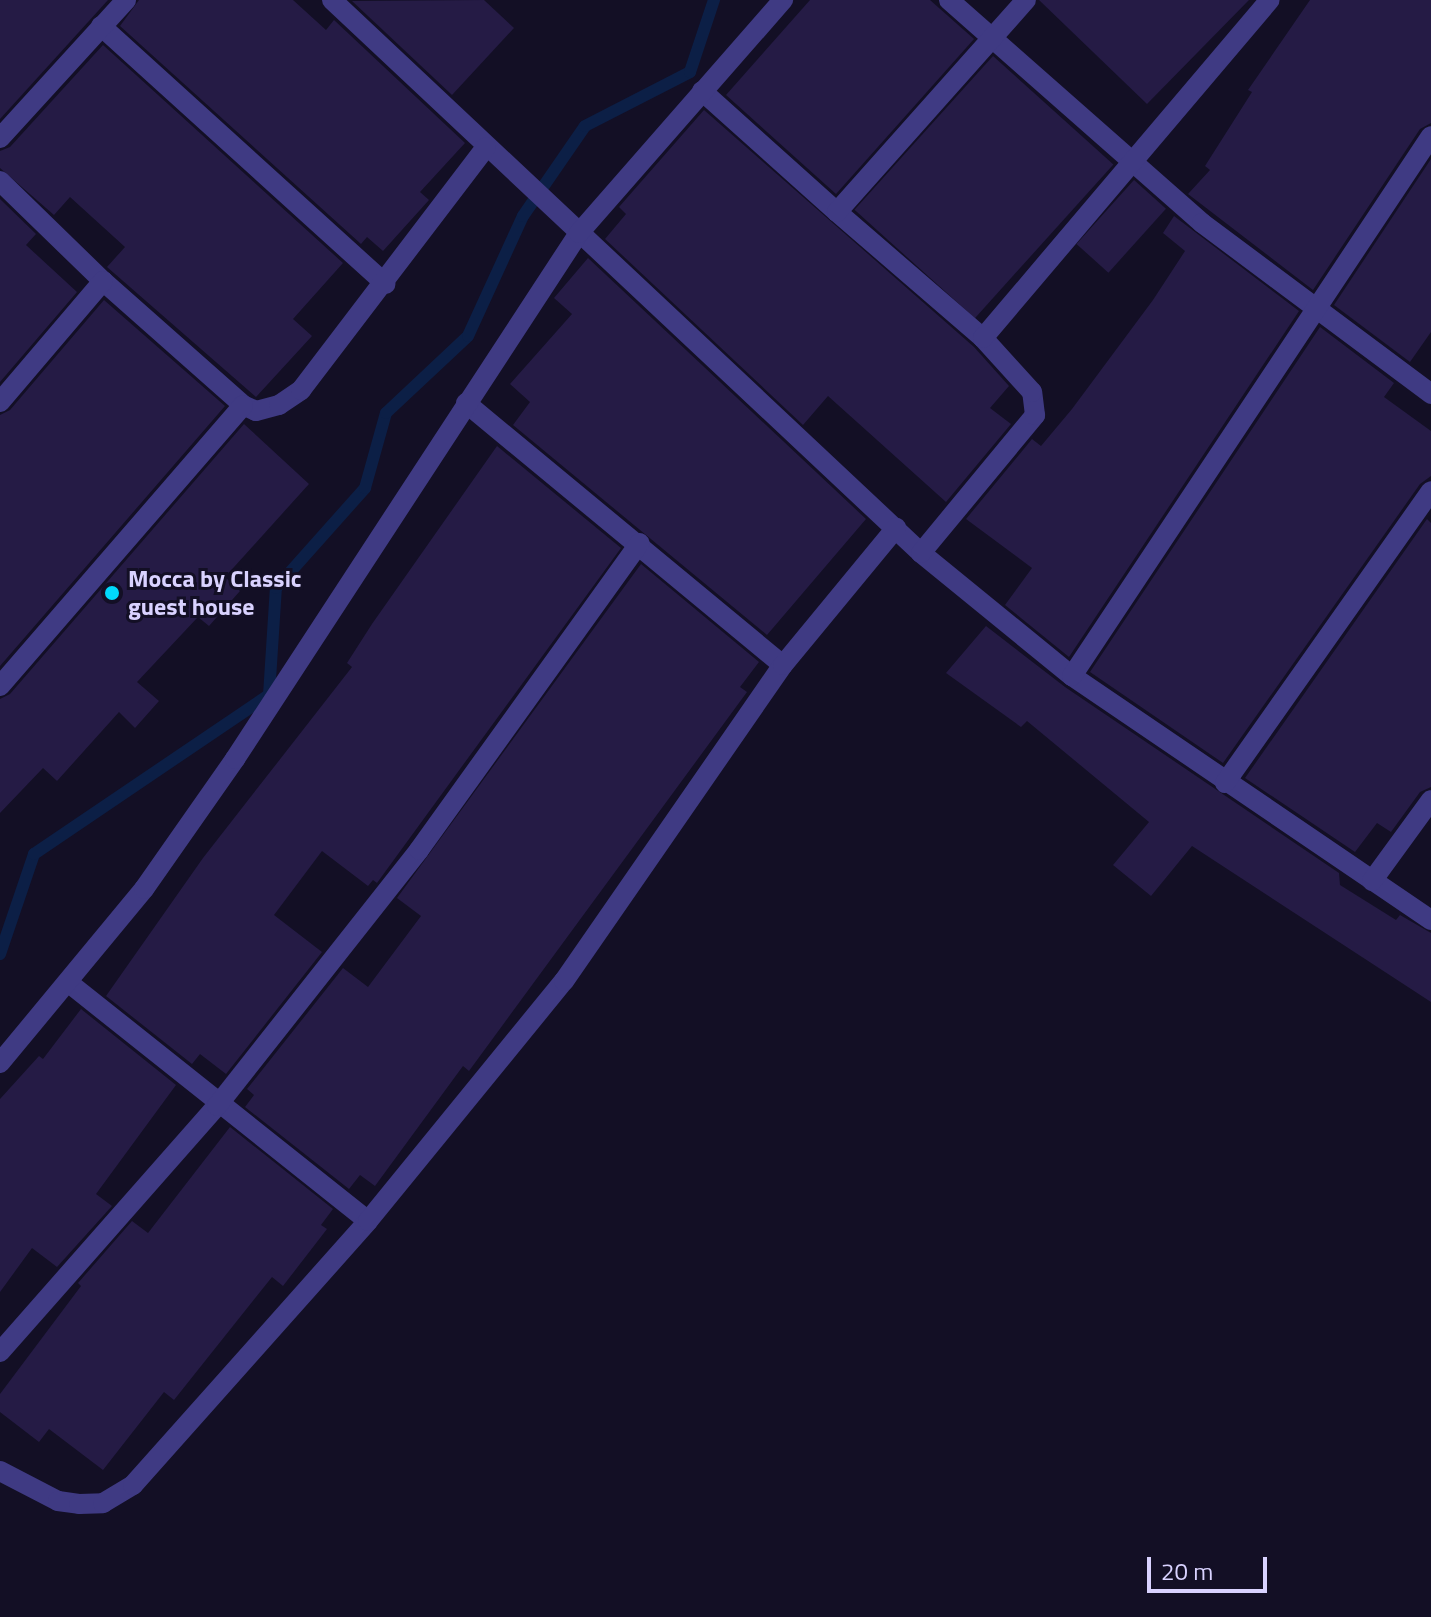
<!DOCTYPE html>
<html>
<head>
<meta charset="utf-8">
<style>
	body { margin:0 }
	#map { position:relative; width:1431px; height:1617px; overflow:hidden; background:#130f25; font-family:"Titillium Web",sans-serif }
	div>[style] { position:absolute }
	.stream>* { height:12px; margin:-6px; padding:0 6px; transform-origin:6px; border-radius:6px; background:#0c1f46 }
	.building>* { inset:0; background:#251b45; transform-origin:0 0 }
	.minor>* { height:20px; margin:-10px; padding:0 10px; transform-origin:10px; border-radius:10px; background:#3f3a83 }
	.dots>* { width:22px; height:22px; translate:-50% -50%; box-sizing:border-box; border:4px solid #130f25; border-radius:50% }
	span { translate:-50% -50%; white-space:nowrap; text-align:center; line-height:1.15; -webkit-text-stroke:6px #130f25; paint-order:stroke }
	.poi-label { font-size:24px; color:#d9d2ff; font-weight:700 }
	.left { translate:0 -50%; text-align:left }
	.scale { position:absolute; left:1147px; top:1557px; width:120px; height:36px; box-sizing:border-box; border:4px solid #d9d2ff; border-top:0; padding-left:10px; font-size:24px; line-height:28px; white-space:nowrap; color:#d9d2ff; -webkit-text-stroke:6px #130f25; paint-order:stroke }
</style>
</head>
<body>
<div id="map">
	<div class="stream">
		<div style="left:0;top:954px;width:106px;rotate:-71.2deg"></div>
		<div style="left:34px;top:854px;width:284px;rotate:-34.1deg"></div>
		<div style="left:269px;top:695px;width:107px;rotate:-86.3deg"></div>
		<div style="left:276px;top:588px;width:134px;rotate:-48.3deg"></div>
		<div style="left:365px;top:488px;width:78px;rotate:-74.4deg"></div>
		<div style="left:386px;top:413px;width:112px;rotate:-43.2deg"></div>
		<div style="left:468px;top:336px;width:132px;rotate:-65.4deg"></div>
		<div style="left:523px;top:216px;width:109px;rotate:-55.4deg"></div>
		<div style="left:585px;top:126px;width:118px;rotate:-27.2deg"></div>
		<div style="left:690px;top:72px;width:76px;rotate:-71.6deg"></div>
	</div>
	<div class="building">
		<div style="clip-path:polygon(0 0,108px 0,0 119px)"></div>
		<div style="clip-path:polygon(139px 0,293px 0,326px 30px,334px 20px,465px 143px,420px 192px,429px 200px,383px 251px,367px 237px,361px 244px,120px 26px)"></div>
		<div style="clip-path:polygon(484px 0,514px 28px,452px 95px,352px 1px)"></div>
		<div style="clip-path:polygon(810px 0,930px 0,974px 39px,836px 194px,726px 95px)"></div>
		<div style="clip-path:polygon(1039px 0,1249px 0,1147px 104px)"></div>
		<div style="clip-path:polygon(1310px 0,1431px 0,1431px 123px,1420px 129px,1313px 290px,1188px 194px,1210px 170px,1205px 166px,1252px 92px,1248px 90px)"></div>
		<div style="clip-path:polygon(103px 45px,343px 263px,293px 319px,312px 336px,256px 397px,107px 267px,125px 247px,70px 197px,54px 215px,0 168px,0 151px,10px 147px)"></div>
		<div style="left:993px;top:56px;width:162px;height:207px;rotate:42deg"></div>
		<div style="clip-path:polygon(704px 110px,974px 347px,1009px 386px,990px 408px,1011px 424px,946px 502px,828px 396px,803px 425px,605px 239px,626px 214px,619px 207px)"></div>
		<div style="clip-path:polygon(1431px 159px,1431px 332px,1410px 362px,1334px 305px)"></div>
		<div style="left:1134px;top:180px;width:43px;height:86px;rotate:42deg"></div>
		<div style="clip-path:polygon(0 199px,36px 234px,26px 245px,77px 292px,0 382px)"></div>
		<div style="clip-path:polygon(1174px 216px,1299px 311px,1069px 657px,1005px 605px,1032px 568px,966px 519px,1032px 439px,1041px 446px,1072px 409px,1153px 300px,1185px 251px,1163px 233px)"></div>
		<div style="clip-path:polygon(588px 258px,866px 519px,767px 635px,513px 425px,530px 402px,510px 384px,572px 314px,554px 298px)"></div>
		<div style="clip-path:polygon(104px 300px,225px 406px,0 666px,0 415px,10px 410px)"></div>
		<div style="clip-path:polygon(1320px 327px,1394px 383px,1384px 397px,1431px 431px,1431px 476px,1420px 484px,1223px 763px,1090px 672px)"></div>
		<div style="clip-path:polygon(244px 424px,309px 484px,225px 577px,240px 591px,209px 626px,198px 617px,137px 682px,159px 701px,135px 728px,119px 712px,57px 781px,43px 768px,0 813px,0 699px,10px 694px)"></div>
		<div style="clip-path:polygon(497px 446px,621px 548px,377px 883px,373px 880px,368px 886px,322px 851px,274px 915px,322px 952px,226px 1074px,200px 1054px,192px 1064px,106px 996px,203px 858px,352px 667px,347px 663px,372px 624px)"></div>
		<div style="clip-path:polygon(1427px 519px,1431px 523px,1431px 787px,1420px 792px,1391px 832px,1377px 823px,1355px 852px,1245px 778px)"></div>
		<div style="clip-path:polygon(641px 564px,759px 662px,740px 687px,747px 692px,469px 1071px,463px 1066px,375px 1186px,360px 1175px,349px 1189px,245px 1107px,254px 1095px,247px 1089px,343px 968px,368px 987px,421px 916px,397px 898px)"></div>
		<div style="clip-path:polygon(986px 626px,1065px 687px,1339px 873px,1340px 885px,1396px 920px,1400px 915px,1431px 933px,1431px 1002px,1192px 846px,1151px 896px,1113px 865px,1149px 822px,1027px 721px,1021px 727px,946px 673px)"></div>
		<div style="clip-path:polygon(81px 1009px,176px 1085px,96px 1194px,112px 1206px,57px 1267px,32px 1248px,0 1292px,0 1099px,39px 1056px,43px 1059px)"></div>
		<div style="clip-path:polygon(230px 1127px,333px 1209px,321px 1225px,327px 1229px,283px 1286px,272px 1277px,174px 1400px,164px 1392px,103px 1470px,49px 1429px,39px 1442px,0 1412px,0 1394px,81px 1286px,78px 1283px,132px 1221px,148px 1233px)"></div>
	</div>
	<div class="minor">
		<div style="left:332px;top:0;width:808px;rotate:43.19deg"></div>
		<div style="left:921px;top:553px;width:195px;rotate:39.2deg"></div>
		<div style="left:1072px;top:676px;width:434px;rotate:34.2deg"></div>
		<div style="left:949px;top:0;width:337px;rotate:41.4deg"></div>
		<div style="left:1202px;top:223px;width:286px;rotate:36.7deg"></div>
		<div style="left:101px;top:26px;width:384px;rotate:42.2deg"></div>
		<div style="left:702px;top:91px;width:181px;rotate:41.9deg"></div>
		<div style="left:0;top:138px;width:187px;rotate:-47.6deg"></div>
		<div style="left:0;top:181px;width:144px;rotate:44.2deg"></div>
		<div style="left:103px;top:281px;width:187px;rotate:41.5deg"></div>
		<div style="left:243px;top:405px;width:14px;rotate:25deg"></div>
		<div style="left:256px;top:411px;width:24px;rotate:-15deg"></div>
		<div style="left:279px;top:405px;width:27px;rotate:-34deg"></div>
		<div style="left:301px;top:390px;width:305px;rotate:-52.7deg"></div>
		<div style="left:983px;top:338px;width:193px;rotate:-139.2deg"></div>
		<div style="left:837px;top:212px;width:284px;rotate:-48.3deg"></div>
		<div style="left:0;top:402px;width:159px;rotate:-49.6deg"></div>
		<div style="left:466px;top:403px;width:411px;rotate:39.6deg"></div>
		<div style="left:921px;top:553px;width:179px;rotate:-50.4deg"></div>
		<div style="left:1035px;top:415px;width:23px;rotate:-97deg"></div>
		<div style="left:1032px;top:392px;width:73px;rotate:-132.2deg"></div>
		<div style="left:983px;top:338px;width:443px;rotate:-49.7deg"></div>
		<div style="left:1072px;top:676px;width:648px;rotate:-56.38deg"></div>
		<div style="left:0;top:686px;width:371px;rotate:-49.1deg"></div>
		<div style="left:1225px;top:783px;width:357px;rotate:-54.8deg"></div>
		<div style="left:1372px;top:881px;width:100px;rotate:-53.9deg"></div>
		<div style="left:69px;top:983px;width:382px;rotate:38.5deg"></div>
		<div style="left:0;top:1063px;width:226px;rotate:-50.4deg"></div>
		<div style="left:144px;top:889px;width:159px;rotate:-55deg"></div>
		<div style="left:235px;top:759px;width:628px;rotate:-56.82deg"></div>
		<div style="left:579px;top:233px;width:310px;rotate:-48.8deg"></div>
		<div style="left:0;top:1352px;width:328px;rotate:-48.6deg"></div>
		<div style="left:217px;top:1106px;width:326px;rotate:-51.7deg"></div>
		<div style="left:419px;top:850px;width:378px;rotate:-54.3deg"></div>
		<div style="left:0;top:1471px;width:65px;rotate:27.3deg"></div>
		<div style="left:58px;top:1501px;width:21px;rotate:8deg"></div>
		<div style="left:79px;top:1504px;width:24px;rotate:-2deg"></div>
		<div style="left:103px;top:1503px;width:35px;rotate:-31deg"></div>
		<div style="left:133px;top:1485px;width:353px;rotate:-48.3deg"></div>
		<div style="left:368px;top:1221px;width:310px;rotate:-50.8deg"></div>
		<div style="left:564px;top:981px;width:384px;rotate:-55.3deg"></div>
		<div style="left:783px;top:665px;width:178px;rotate:-50.5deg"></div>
	</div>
	<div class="dots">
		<div style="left:112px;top:593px;background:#01d9fc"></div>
	</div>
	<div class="poi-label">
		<span class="left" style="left:128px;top:593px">Mocca by Classic<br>guest house</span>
	</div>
	<div class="scale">20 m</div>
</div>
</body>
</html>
